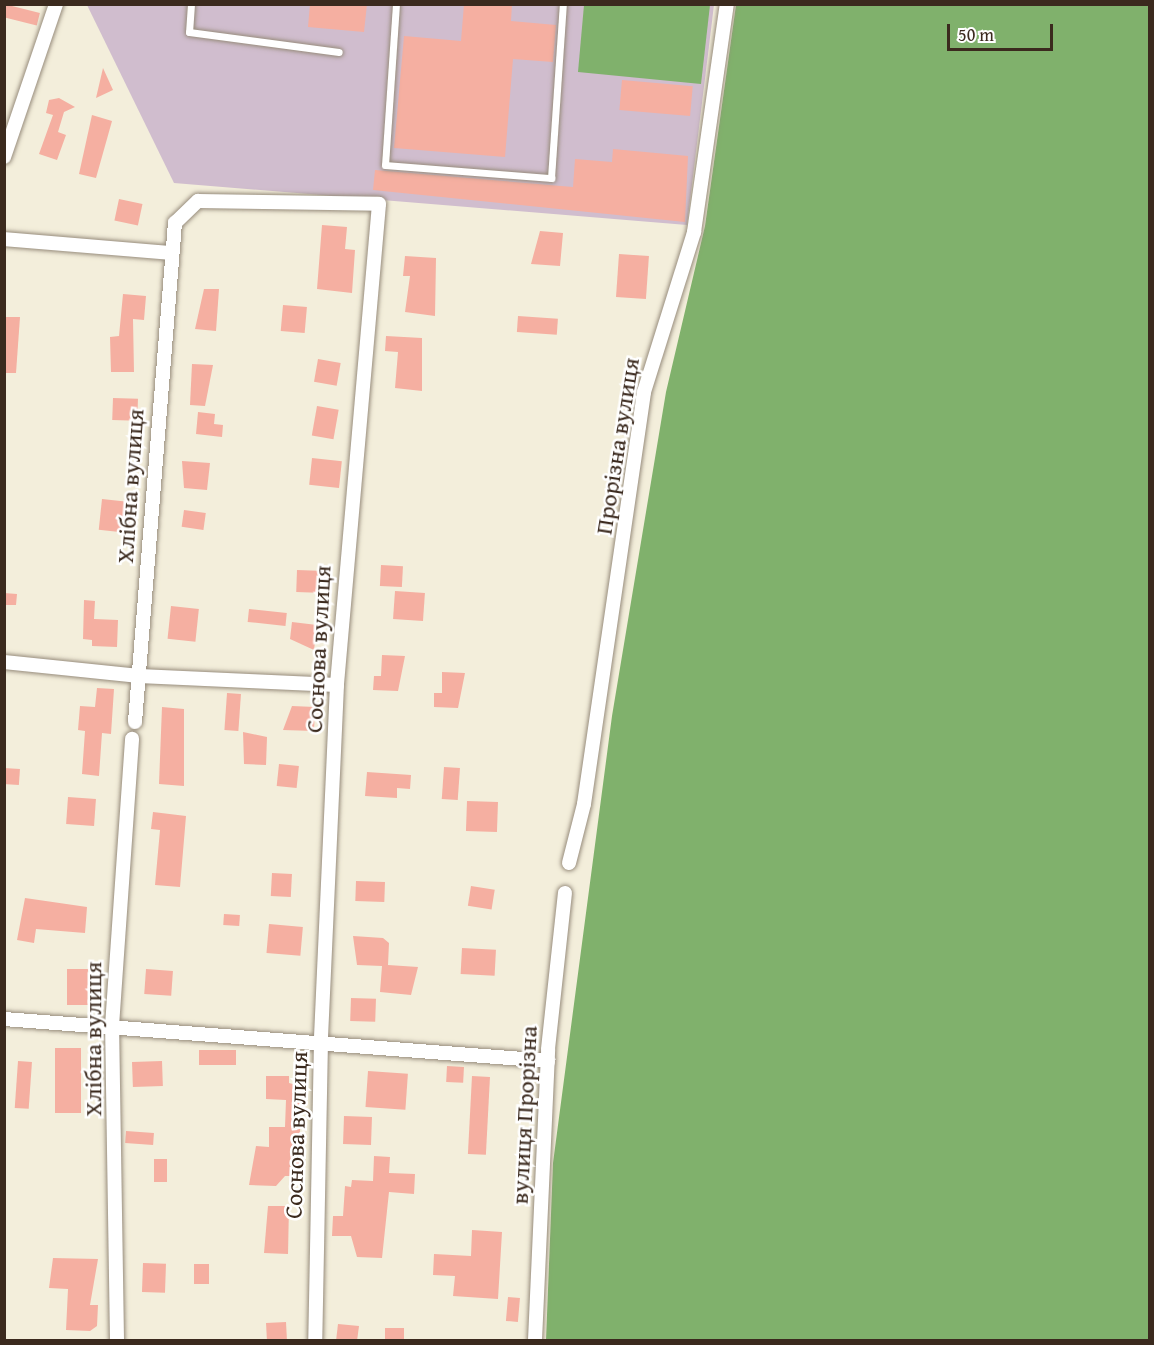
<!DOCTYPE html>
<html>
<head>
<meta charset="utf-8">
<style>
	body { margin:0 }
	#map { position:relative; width:1154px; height:1345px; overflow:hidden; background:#f3eedb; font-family:"Gentium Book Plus",serif }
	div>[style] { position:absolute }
	.industrial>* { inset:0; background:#d0bdce }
	.forest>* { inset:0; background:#80b16c }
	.building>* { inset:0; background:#f5afa1; transform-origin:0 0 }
	.roads { filter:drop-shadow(0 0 2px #978c7c) drop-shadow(0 0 2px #978c7c) }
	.lane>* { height:7px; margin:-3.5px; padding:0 3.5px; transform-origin:3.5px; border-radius:3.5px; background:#fff }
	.street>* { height:14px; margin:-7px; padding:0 7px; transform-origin:7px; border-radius:7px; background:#fff }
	span { translate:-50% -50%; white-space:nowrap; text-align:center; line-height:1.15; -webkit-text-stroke:5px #fff; paint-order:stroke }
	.street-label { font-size:24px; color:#3b2a1e }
	.frame { position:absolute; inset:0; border:6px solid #3b2a1e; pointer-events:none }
	.scale { position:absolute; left:947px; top:24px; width:106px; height:27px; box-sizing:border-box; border:3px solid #3b2a1e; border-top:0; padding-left:8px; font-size:18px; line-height:21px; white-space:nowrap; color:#3b2a1e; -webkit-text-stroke:4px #fff; paint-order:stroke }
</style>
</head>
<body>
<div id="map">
	<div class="industrial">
		<div style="clip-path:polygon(87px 5px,714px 5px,687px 225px,174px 183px)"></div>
	</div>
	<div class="forest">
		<div style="clip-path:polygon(584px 5px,710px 5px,701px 84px,578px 72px)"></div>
		<div style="clip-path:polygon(736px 5px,1149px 5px,1149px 1340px,546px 1340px,553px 1163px,612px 716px,666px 392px,705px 226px)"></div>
	</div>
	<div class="building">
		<div style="left:4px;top:4px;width:37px;height:13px;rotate:14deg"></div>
		<div style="clip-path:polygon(310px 4px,367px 4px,364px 32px,308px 27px)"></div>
		<div style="clip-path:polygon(464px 4px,512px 4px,511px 21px,556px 25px,553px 62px,513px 59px,505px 157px,394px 148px,404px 36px,461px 41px)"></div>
		<div style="clip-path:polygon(103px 68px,113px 90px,96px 98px)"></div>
		<div style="left:622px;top:80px;width:71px;height:30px;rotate:5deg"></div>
		<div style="clip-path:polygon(59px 98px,75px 107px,64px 112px,58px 132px,66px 135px,57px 160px,39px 154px,53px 115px,46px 113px,49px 100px)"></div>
		<div style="clip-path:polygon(92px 115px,112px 121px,96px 178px,79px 174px)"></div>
		<div style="clip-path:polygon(613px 149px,688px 156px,685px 222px,373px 190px,375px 170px,573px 187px,575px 159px,612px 162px)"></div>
		<div style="left:119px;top:199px;width:24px;height:22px;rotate:12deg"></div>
		<div style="clip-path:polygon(322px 225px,347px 227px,345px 249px,355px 250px,352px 293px,317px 289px)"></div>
		<div style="clip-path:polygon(540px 231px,563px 233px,560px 266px,531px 264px)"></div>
		<div style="left:619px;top:254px;width:30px;height:43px;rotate:4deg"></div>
		<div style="clip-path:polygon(405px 256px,436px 258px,435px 316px,405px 312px,410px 276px,403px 276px)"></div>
		<div style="clip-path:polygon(204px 289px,219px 289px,216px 331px,195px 329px)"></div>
		<div style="clip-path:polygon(123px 294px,146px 296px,144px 320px,133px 319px,134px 372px,111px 372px,110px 337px,119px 336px)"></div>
		<div style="left:283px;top:305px;width:24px;height:26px;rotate:5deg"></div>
		<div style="left:518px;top:316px;width:40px;height:16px;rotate:4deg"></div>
		<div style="clip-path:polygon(4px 317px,20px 317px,16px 373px,4px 373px)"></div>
		<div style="clip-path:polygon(386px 336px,422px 338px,422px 391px,395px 388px,398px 352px,385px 351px)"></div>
		<div style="left:318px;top:359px;width:23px;height:23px;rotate:10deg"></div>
		<div style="clip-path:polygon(192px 364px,213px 365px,205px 406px,190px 405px)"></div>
		<div style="left:113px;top:398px;width:25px;height:22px;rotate:2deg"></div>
		<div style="left:317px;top:406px;width:22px;height:30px;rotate:10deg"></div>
		<div style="clip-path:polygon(198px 412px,215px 414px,214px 424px,223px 425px,222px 437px,196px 434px)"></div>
		<div style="left:312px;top:458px;width:30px;height:27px;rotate:6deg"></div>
		<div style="clip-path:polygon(182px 461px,210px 463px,207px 490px,184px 488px)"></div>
		<div style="left:102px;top:499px;width:30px;height:31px;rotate:6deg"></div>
		<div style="left:184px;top:510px;width:22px;height:17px;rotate:8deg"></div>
		<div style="left:381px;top:565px;width:22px;height:21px;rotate:3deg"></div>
		<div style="left:297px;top:570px;width:28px;height:22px;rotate:2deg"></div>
		<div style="left:395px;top:591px;width:30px;height:28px;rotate:4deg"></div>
		<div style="clip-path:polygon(4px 593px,17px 594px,16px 605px,4px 605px)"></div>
		<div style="clip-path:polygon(84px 600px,95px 601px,94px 619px,118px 620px,117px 647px,92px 646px,92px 640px,83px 639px)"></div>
		<div style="left:171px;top:606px;width:28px;height:33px;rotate:6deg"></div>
		<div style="left:249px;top:609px;width:38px;height:13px;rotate:6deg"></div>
		<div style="clip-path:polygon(292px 622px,317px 625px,314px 650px,290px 639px)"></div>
		<div style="clip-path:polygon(382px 655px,405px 656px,398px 691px,373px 690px,374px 676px,381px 676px)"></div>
		<div style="clip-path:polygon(442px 672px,465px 673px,458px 708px,434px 707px,434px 693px,442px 693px)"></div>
		<div style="clip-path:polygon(97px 688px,114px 689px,111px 734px,102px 733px,99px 776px,82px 774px,85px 731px,78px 730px,80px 706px,95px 707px)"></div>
		<div style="left:227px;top:693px;width:14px;height:37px;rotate:4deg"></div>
		<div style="clip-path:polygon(292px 706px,315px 707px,314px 731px,283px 730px)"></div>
		<div style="clip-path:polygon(162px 707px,184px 709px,184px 786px,159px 784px)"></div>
		<div style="clip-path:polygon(243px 732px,267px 737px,266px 765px,244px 764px)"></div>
		<div style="left:279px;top:764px;width:20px;height:22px;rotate:6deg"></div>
		<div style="left:444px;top:767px;width:16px;height:32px;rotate:4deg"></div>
		<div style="left:4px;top:768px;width:16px;height:16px;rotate:4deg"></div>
		<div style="clip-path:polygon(367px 772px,411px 775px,410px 789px,397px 788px,397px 798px,365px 796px)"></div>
		<div style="left:68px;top:797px;width:28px;height:27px;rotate:4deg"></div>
		<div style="left:467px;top:801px;width:31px;height:30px;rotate:2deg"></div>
		<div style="clip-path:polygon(153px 812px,186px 816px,180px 887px,155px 885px,160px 830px,151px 829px)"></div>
		<div style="left:272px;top:873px;width:20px;height:23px;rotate:3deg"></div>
		<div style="left:356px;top:881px;width:29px;height:20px;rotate:2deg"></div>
		<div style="left:471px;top:886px;width:24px;height:20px;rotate:9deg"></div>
		<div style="clip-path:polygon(25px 898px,87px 907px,85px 933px,36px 929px,34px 943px,17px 940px)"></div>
		<div style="left:224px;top:914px;width:16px;height:11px;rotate:4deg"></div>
		<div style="left:269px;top:924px;width:34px;height:29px;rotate:5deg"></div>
		<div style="clip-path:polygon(353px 936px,383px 938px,389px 943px,388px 965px,418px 967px,411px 995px,380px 992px,382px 966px,357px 965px)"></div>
		<div style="left:462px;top:948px;width:34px;height:26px;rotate:3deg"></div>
		<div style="left:67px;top:969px;width:21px;height:36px"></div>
		<div style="left:146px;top:969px;width:27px;height:25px;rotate:4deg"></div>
		<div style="left:351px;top:998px;width:25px;height:23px;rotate:2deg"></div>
		<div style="left:55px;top:1048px;width:26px;height:65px"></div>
		<div style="left:199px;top:1050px;width:37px;height:15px"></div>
		<div style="left:18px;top:1061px;width:14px;height:47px;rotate:4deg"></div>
		<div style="left:162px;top:1061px;width:25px;height:30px;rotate:88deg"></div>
		<div style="left:447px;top:1066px;width:17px;height:16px;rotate:3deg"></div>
		<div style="left:368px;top:1071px;width:40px;height:36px;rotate:4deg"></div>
		<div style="clip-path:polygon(266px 1076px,289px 1076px,289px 1083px,304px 1087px,304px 1100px,300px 1100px,300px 1176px,285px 1176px,276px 1186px,249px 1185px,256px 1146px,269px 1147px,269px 1127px,285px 1127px,286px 1100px,266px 1099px)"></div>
		<div style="left:472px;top:1076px;width:18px;height:78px;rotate:3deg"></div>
		<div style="left:344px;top:1116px;width:28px;height:28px;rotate:2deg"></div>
		<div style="left:126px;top:1131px;width:28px;height:12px;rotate:4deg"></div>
		<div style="clip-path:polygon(374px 1156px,390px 1157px,389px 1173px,415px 1174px,414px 1194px,389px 1192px,382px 1258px,357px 1257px,351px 1236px,332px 1236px,333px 1216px,343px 1216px,345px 1186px,351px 1187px,352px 1180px,373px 1181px)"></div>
		<div style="left:154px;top:1159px;width:13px;height:23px"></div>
		<div style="clip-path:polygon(268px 1206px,289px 1206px,288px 1254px,264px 1253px)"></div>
		<div style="clip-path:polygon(472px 1230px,502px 1232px,498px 1299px,453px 1296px,455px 1276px,433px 1275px,434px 1254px,471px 1256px)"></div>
		<div style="clip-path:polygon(53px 1258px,98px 1259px,90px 1305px,98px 1305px,97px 1326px,90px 1331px,66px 1330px,68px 1289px,49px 1288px)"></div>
		<div style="left:143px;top:1263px;width:23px;height:29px;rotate:2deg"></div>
		<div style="left:194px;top:1264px;width:15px;height:20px"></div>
		<div style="left:508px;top:1297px;width:12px;height:24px;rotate:5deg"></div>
		<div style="left:286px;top:1322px;width:19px;height:20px;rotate:87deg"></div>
		<div style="clip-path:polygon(338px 1324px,359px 1326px,357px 1341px,336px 1341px)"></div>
		<div style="left:385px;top:1328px;width:19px;height:13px"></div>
	</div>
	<div class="roads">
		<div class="lane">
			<div style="left:191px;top:4px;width:28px;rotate:94deg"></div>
			<div style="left:189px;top:32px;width:151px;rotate:7.6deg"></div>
			<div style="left:396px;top:4px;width:161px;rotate:93.9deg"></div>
			<div style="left:385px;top:165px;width:167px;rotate:4.5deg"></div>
			<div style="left:551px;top:178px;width:174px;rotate:-86.1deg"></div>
		</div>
		<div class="street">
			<div style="left:4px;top:157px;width:162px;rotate:-71.2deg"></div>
			<div style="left:4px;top:239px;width:168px;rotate:4.8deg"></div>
			<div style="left:4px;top:662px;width:136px;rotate:5.9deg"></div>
			<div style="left:139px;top:676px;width:198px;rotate:2.6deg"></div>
			<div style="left:135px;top:722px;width:501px;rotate:-85.42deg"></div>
			<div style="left:175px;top:223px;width:32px;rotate:-44deg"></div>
			<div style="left:198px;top:201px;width:181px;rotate:0.9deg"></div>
			<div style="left:379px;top:204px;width:483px;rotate:95deg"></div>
			<div style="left:337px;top:685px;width:356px;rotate:92.6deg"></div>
			<div style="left:321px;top:1041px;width:299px;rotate:91.1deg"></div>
			<div style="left:569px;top:863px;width:61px;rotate:-75.7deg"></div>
			<div style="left:584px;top:804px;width:416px;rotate:-81.7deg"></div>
			<div style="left:644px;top:392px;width:168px;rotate:-72.6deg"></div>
			<div style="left:694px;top:232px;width:230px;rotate:-81.8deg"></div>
			<div style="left:4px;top:1019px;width:546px;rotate:4.41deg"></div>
			<div style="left:117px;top:1340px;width:314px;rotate:-90.9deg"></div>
			<div style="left:112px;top:1026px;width:288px;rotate:-86deg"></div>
			<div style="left:535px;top:1340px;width:291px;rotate:-87.4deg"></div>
			<div style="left:548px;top:1049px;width:157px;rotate:-83.8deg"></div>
		</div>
	</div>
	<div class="street-label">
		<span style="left:617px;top:446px;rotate:-81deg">Прорізна вулиця</span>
		<span style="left:130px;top:486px;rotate:-86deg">Хлібна вулиця</span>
		<span style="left:318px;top:649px;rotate:-87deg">Соснова вулиця</span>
		<span style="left:93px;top:1039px;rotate:-90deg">Хлібна вулиця</span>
		<span style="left:524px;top:1115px;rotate:-87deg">вулиця Прорізна</span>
		<span style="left:296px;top:1135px;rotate:-88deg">Соснова вулиця</span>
	</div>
	<div class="frame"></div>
	<div class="scale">50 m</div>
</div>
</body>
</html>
